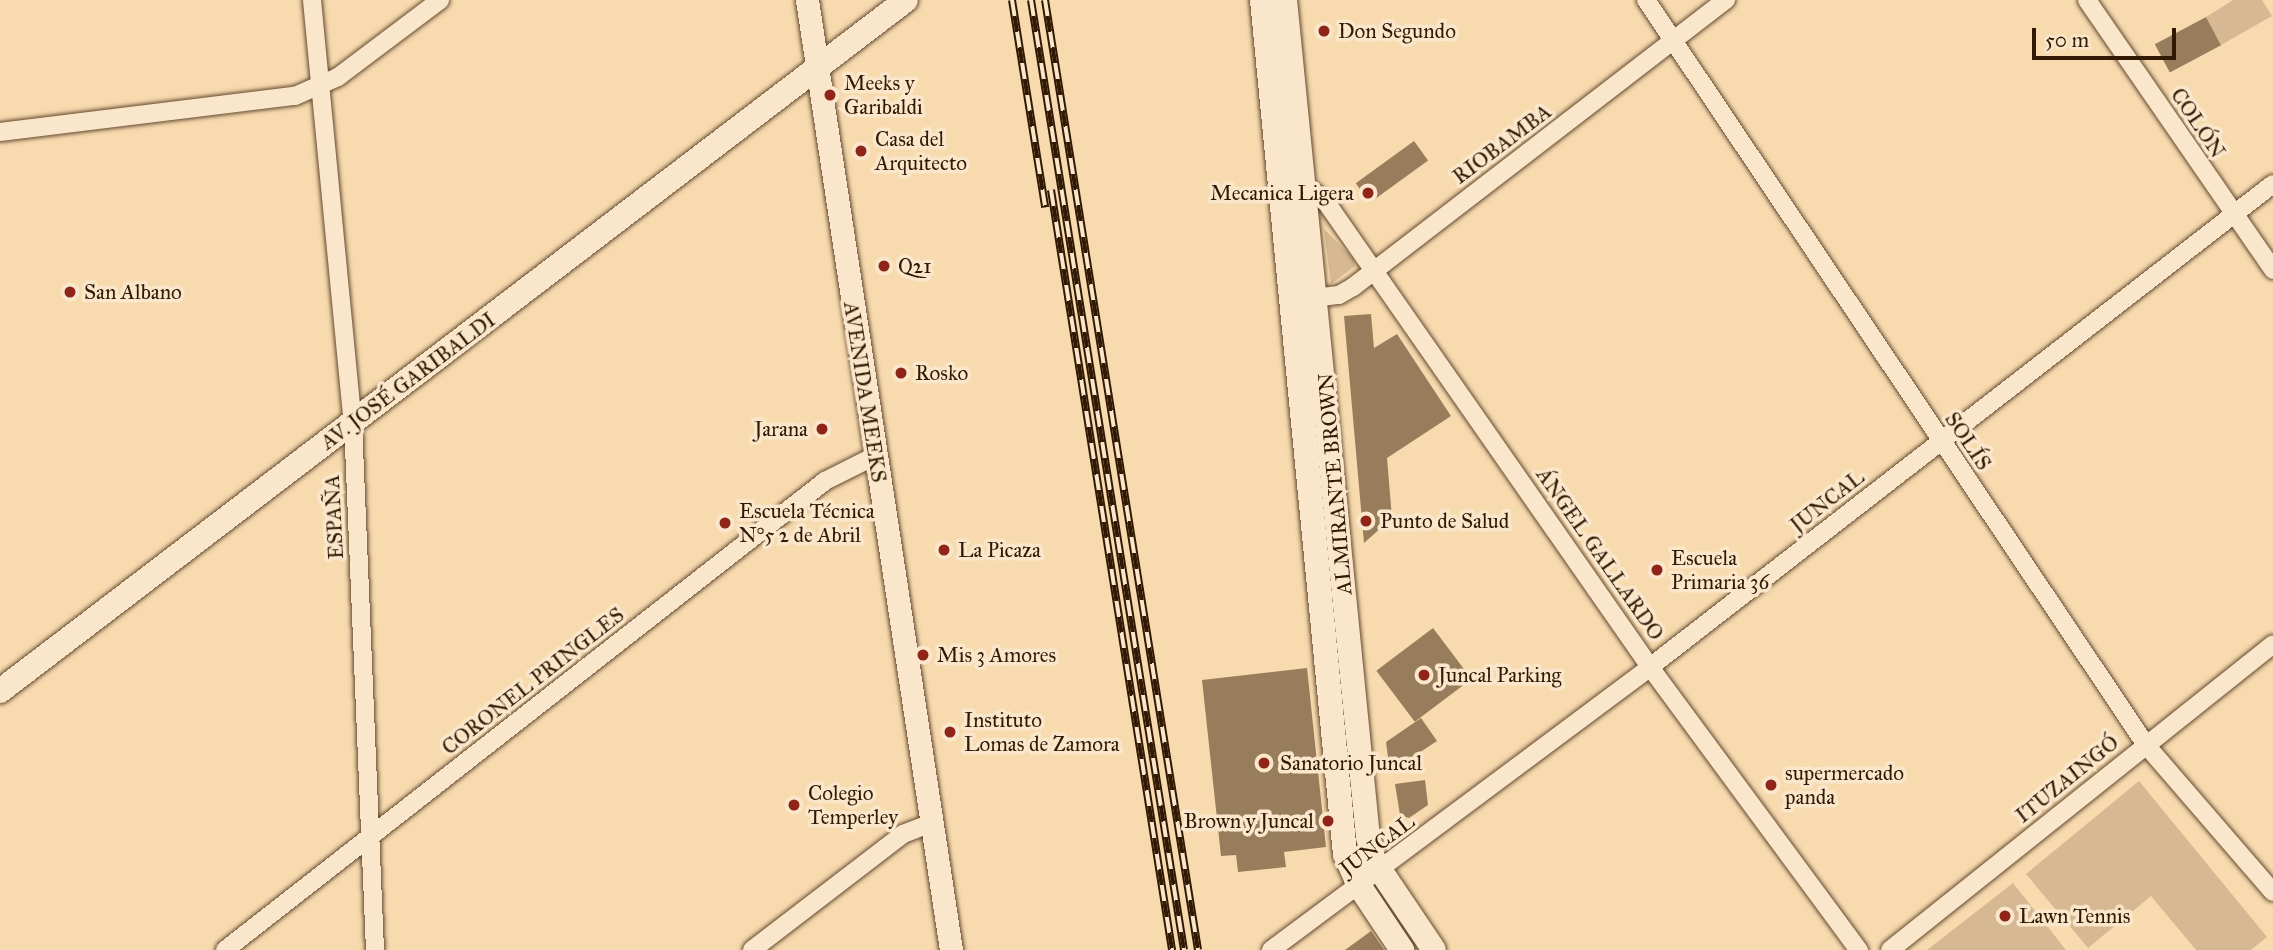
<!DOCTYPE html>
<html>
<head>
<meta charset="utf-8">
<style>
	body { margin:0 }
	#map { position:relative; width:2273px; height:950px; overflow:hidden; background:#f8daaf; font-family:"IM FELL Great Primer",serif }
	div>[style] { position:absolute }
	.green>* { inset:0; background:#d6b992 }
	.building>* { inset:0; background:#987d5d; transform-origin:0 0 }
	.roads { filter:drop-shadow(0 0 2px #63492f) drop-shadow(0 0 2px #63492f) }
	.minor>* { height:18px; margin:-9px; padding:0 9px; transform-origin:9px; border-radius:9px; background:#fae7cb }
	.tertiary>* { height:23px; margin:-11.5px; padding:0 11.5px; transform-origin:11.5px; border-radius:11.5px; background:#fae7cb }
	.secondary>* { height:24px; margin:-12px; padding:0 12px; transform-origin:12px; border-radius:12px; background:#fae7cb }
	.rail>* { height:8px; margin-top:-4px; transform-origin:0; background:repeating-linear-gradient(90deg,#fae7cb 0 16px,#311904 0 32px); box-sizing:border-box; border-block:2px solid #311904 }
	.dots>* { width:19px; height:19px; translate:-50% -50%; box-sizing:border-box; border:4px solid #fae7cb; border-radius:50% }
	span { translate:-50% -50%; white-space:nowrap; text-align:center; line-height:1.15; -webkit-text-stroke:7px #fae7cb; paint-order:stroke }
	.poi-label { font-size:21px; color:#311904 }
	.left { translate:0 -50%; text-align:left }
	.right { translate:-100% -50%; text-align:right }
	.street-label { font-size:21px; color:#311904 }
	.scale { position:absolute; left:2032px; top:28px; width:144px; height:32px; box-sizing:border-box; border:4px solid #311904; border-top:0; padding-left:9px; font-size:21px; line-height:24px; white-space:nowrap; color:#311904; -webkit-text-stroke:5px #fae7cb; paint-order:stroke }
</style>
</head>
<body>
<div id="map">
	<div class="green">
		<div style="clip-path:polygon(2233px 0,2262px 0,2272px 16px,2221px 45px,2206px 17px)"></div>
		<div style="clip-path:polygon(1324px 229px,1353px 258px,1355px 266px,1331px 284px)"></div>
		<div style="clip-path:polygon(2139px 781px,2267px 937px,2251px 950px,2196px 950px,2151px 896px,2088px 948px,2026px 874px)"></div>
		<div style="clip-path:polygon(2013px 883px,2066px 950px,1927px 950px)"></div>
	</div>
	<div class="building">
		<div style="left:2206px;top:17px;width:32px;height:58px;rotate:62deg"></div>
		<div style="left:1414px;top:141px;width:24px;height:72px;rotate:54deg"></div>
		<div style="clip-path:polygon(1371px 314px,1374px 348px,1397px 334px,1451px 416px,1387px 458px,1392px 518px,1364px 543px,1344px 316px)"></div>
		<div style="left:1433px;top:628px;width:64px;height:71px;rotate:53deg"></div>
		<div style="clip-path:polygon(1307px 668px,1326px 847px,1284px 852px,1286px 867px,1238px 872px,1236px 855px,1221px 856px,1202px 680px)"></div>
		<div style="clip-path:polygon(1421px 718px,1437px 741px,1390px 772px,1386px 742px)"></div>
		<div style="clip-path:polygon(1425px 780px,1428px 805px,1409px 818px,1400px 815px,1395px 784px)"></div>
		<div style="clip-path:polygon(1371px 931px,1384px 950px,1345px 950px)"></div>
	</div>
	<div class="roads">
		<div class="minor">
			<div style="left:312px;top:0;width:425px;rotate:84.5deg"></div>
			<div style="left:353px;top:423px;width:527px;rotate:87.61deg"></div>
			<div style="left:1646px;top:0;width:897px;rotate:56.13deg"></div>
			<div style="left:2146px;top:745px;width:194px;rotate:49.2deg"></div>
			<div style="left:2087px;top:0;width:328px;rotate:55.4deg"></div>
			<div style="left:0;top:132px;width:297px;rotate:-7deg"></div>
			<div style="left:295px;top:96px;width:47px;rotate:-23.8deg"></div>
			<div style="left:338px;top:77px;width:128px;rotate:-37deg"></div>
			<div style="left:1305px;top:185px;width:27px;rotate:39deg"></div>
			<div style="left:1326px;top:202px;width:567px;rotate:55.13deg"></div>
			<div style="left:1650px;top:667px;width:352px;rotate:53.6deg"></div>
			<div style="left:1305px;top:299px;width:34px;rotate:-7deg"></div>
			<div style="left:1339px;top:295px;width:16px;rotate:-30deg"></div>
			<div style="left:1353px;top:287px;width:471px;rotate:-37.6deg"></div>
			<div style="left:225px;top:950px;width:762px;rotate:-38.01deg"></div>
			<div style="left:825px;top:481px;width:56px;rotate:-26.6deg"></div>
			<div style="left:752px;top:950px;width:190px;rotate:-37.5deg"></div>
			<div style="left:903px;top:834px;width:31px;rotate:-21deg"></div>
			<div style="left:1271px;top:950px;width:473px;rotate:-36.7deg"></div>
			<div style="left:1650px;top:667px;width:788px;rotate:-37.79deg"></div>
			<div style="left:1890px;top:950px;width:490px;rotate:-38.6deg"></div>
		</div>
		<div class="tertiary">
			<div style="left:807px;top:0;width:961px;rotate:81.38deg"></div>
		</div>
		<div class="secondary">
			<div style="left:1262px;top:0;width:858px;rotate:84.45deg"></div>
			<div style="left:1345px;top:854px;width:36px;rotate:66deg"></div>
			<div style="left:1360px;top:887px;width:76px;rotate:56.3deg"></div>
			<div style="left:1285px;top:0;width:841px;rotate:84.34deg"></div>
			<div style="left:1368px;top:837px;width:25px;rotate:76deg"></div>
			<div style="left:1374px;top:861px;width:107px;rotate:56deg"></div>
			<div style="left:0;top:691px;width:1139px;rotate:-37.33deg"></div>
		</div>
	</div>
	<div class="rail">
		<div style="left:1012px;top:0;width:210px;rotate:80.9deg"></div>
		<div style="left:1031px;top:0;width:962px;rotate:80.85deg"></div>
		<div style="left:1045px;top:0;width:962px;rotate:80.85deg"></div>
		<div style="left:1051px;top:190px;width:770px;rotate:80.95deg"></div>
	</div>
	<div class="dots">
		<div style="left:1324px;top:31px;background:#8f2418"></div>
		<div style="left:830px;top:95px;background:#8f2418"></div>
		<div style="left:861px;top:151px;background:#8f2418"></div>
		<div style="left:1368px;top:193px;background:#8f2418"></div>
		<div style="left:884px;top:266px;background:#8f2418"></div>
		<div style="left:70px;top:292px;background:#8f2418"></div>
		<div style="left:901px;top:373px;background:#8f2418"></div>
		<div style="left:822px;top:429px;background:#8f2418"></div>
		<div style="left:1366px;top:521px;background:#8f2418"></div>
		<div style="left:725px;top:523px;background:#8f2418"></div>
		<div style="left:944px;top:550px;background:#8f2418"></div>
		<div style="left:1657px;top:570px;background:#8f2418"></div>
		<div style="left:923px;top:655px;background:#8f2418"></div>
		<div style="left:1424px;top:675px;background:#8f2418"></div>
		<div style="left:950px;top:732px;background:#8f2418"></div>
		<div style="left:1264px;top:763px;background:#8f2418"></div>
		<div style="left:1771px;top:785px;background:#8f2418"></div>
		<div style="left:794px;top:805px;background:#8f2418"></div>
		<div style="left:1328px;top:821px;background:#8f2418"></div>
		<div style="left:2005px;top:916px;background:#8f2418"></div>
	</div>
	<div class="poi-label">
		<span class="left" style="left:1338px;top:31px">Don Segundo</span>
		<span class="left" style="left:844px;top:95px">Meeks y<br>Garibaldi</span>
		<span class="left" style="left:875px;top:151px">Casa del<br>Arquitecto</span>
		<span class="right" style="left:1354px;top:193px">Mecanica Ligera</span>
		<span class="left" style="left:898px;top:266px">Q21</span>
		<span class="left" style="left:84px;top:292px">San Albano</span>
		<span class="left" style="left:915px;top:373px">Rosko</span>
		<span class="right" style="left:808px;top:429px">Jarana</span>
		<span class="left" style="left:739px;top:523px">Escuela Técnica<br>N°5 2 de Abril</span>
		<span class="left" style="left:1380px;top:521px">Punto de Salud</span>
		<span class="left" style="left:958px;top:550px">La Picaza</span>
		<span class="left" style="left:1671px;top:570px">Escuela<br>Primaria 36</span>
		<span class="left" style="left:937px;top:655px">Mis 3 Amores</span>
		<span class="left" style="left:1438px;top:675px">Juncal Parking</span>
		<span class="left" style="left:964px;top:732px">Instituto<br>Lomas de Zamora</span>
		<span class="left" style="left:1280px;top:763px">Sanatorio Juncal</span>
		<span class="left" style="left:1785px;top:785px">supermercado<br>panda</span>
		<span class="left" style="left:808px;top:805px">Colegio<br>Temperley</span>
		<span class="right" style="left:1314px;top:821px">Brown y Juncal</span>
		<span class="left" style="left:2019px;top:916px">Lawn Tennis</span>
	</div>
	<div class="street-label">
		<span style="left:2198px;top:123px;rotate:56deg">COLÓN</span>
		<span style="left:1502px;top:144px;rotate:-37deg">RIOBAMBA</span>
		<span style="left:408px;top:381px;rotate:-37deg">AV. JOSÉ GARIBALDI</span>
		<span style="left:865px;top:392px;rotate:81deg">AVENIDA MEEKS</span>
		<span style="left:1968px;top:441px;rotate:56deg">SOLÍS</span>
		<span style="left:1335px;top:484px;rotate:-95deg">ALMIRANTE BROWN</span>
		<span style="left:1827px;top:501px;rotate:-38deg">JUNCAL</span>
		<span style="left:334px;top:517px;rotate:-93deg">ESPAÑA</span>
		<span style="left:1600px;top:554px;rotate:55deg">ÁNGEL GALLARDO</span>
		<span style="left:533px;top:681px;rotate:-38deg">CORONEL PRINGLES</span>
		<span style="left:2067px;top:779px;rotate:-39deg">ITUZAINGÓ</span>
		<span style="left:1377px;top:845px;rotate:-37deg">JUNCAL</span>
	</div>
	<div class="scale">50 m</div>
</div>
</body>
</html>
